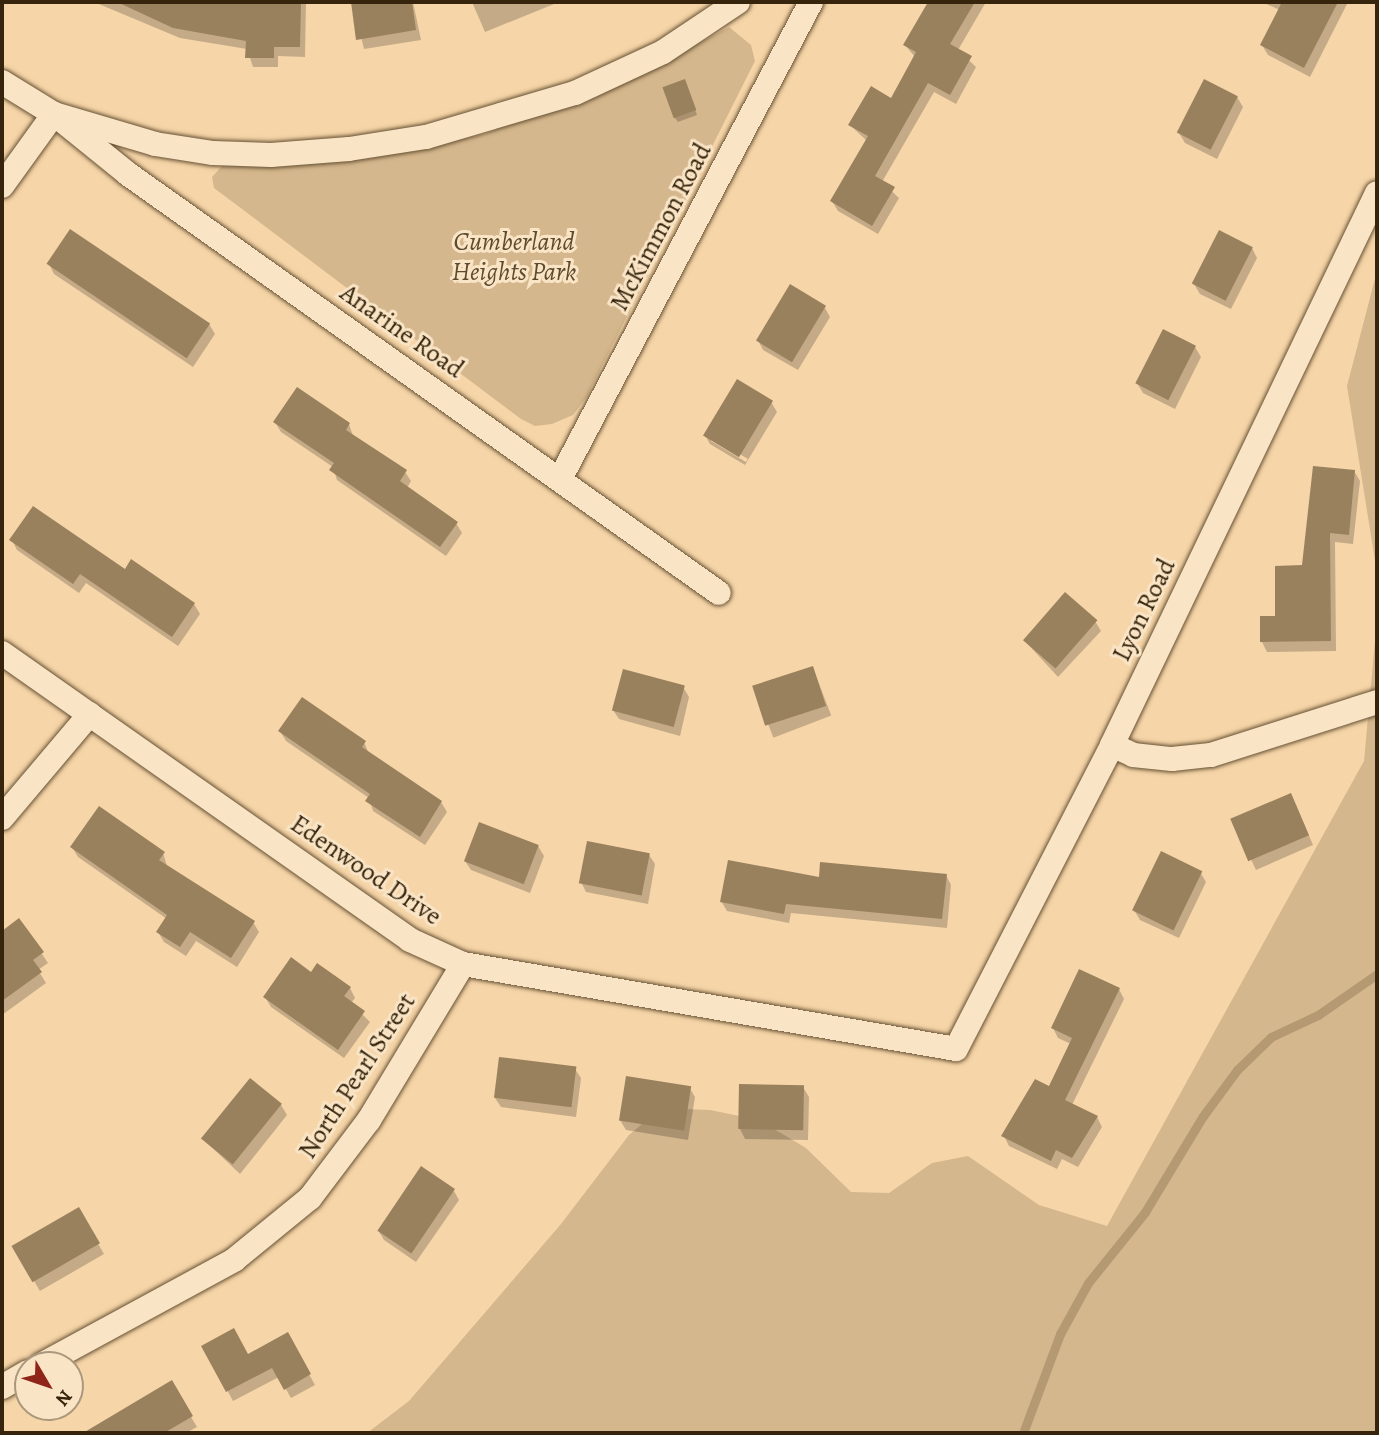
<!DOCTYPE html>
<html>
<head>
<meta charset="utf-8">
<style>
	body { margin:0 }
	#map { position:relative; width:1379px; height:1435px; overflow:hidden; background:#f6d5a8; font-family:Alegreya,serif }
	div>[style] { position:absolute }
	.green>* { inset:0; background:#d5b78d }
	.shadow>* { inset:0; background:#0003; transform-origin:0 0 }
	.stream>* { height:9px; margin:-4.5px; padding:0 4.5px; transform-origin:4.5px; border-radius:4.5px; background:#b59973 }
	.building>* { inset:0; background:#9a815d; transform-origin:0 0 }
	.roads { filter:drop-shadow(0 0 2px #665133) drop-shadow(0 0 2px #665133) }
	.street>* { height:24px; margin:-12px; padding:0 12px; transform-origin:12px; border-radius:12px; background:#f9e4c6 }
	span { translate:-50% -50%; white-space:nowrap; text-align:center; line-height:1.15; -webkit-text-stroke:6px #f9e4c6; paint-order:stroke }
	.street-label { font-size:26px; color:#36250c }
	.park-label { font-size:26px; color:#5e4a2c; font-style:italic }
	.frame { position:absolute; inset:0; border:4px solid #36250c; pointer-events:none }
	.north { position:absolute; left:14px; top:1351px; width:70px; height:70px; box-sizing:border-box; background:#f9e4c6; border:2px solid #ab987c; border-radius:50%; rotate:129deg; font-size:19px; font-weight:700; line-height:28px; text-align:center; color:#36250c }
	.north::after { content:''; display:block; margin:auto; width:24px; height:32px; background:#8f2418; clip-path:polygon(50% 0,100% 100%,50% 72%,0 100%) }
</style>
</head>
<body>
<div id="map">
	<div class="green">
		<div style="clip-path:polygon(729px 27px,751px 45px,755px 61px,586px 398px,573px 415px,552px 424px,535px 426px,521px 419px,214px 188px,212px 177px,223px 165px,427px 147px,485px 134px,683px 52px)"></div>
		<div style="clip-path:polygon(1377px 271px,1377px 573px,1347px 386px)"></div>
		<div style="clip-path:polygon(1377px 619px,1377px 1433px,367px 1433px,409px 1401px,561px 1224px,629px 1135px,661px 1108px,710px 1110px,759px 1120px,806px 1148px,851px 1192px,889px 1193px,932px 1163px,968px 1156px,1039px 1205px,1107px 1226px,1364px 761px)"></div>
	</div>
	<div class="shadow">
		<div style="clip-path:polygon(94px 2px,306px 2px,305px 57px,278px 56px,278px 67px,253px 67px,247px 49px,180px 38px)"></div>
		<div style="clip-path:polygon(413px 2px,421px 40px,364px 49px,353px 4px)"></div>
		<div style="clip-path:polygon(472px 2px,559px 2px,485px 32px)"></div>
		<div style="clip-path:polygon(930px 2px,986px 2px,958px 50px,976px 67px,956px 104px,934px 92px,882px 182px,899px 198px,878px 234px,838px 211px,832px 201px,867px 141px,850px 125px,891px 100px,915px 57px,905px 45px)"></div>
		<div style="clip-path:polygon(1262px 2px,1348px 2px,1310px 77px,1268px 55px,1262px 45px,1280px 10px)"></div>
		<div style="clip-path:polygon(687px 86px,697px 115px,678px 122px,675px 118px)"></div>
		<div style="clip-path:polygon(1237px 97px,1243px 107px,1217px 159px,1185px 143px,1179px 133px)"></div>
		<div style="clip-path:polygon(1252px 248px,1257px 258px,1231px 309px,1200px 294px,1194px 284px)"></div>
		<div style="clip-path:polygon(49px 264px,209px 324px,215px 334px,193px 367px,54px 274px)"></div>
		<div style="clip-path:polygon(825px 308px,830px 317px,798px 370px,763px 350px,758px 340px)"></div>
		<div style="clip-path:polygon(1195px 347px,1201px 357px,1175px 409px,1143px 393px,1137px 383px)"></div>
		<div style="clip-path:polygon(evenodd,771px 402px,777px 412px,745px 465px,710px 444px,705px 435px,771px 402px,711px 437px,748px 459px,746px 462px,711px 441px,711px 437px)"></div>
		<div style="clip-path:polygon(275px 422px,349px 424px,353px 436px,405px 472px,411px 481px,407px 488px,456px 523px,462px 533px,446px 556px,337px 480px,333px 467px,281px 432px)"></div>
		<div style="clip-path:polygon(1354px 471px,1360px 481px,1353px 544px,1335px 542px,1336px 651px,1267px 652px,1262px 642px)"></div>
		<div style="clip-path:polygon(12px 540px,125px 571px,194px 604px,200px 614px,178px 646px,86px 583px,79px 593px,17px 550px)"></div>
		<div style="clip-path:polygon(1095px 621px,1101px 631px,1058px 677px,1024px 640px)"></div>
		<div style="left:813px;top:668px;width:51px;height:62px;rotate:69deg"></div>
		<div style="clip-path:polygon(683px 687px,689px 697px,680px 736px,619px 719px,613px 710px)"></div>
		<div style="clip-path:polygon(280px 731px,364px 742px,369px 754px,441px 802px,447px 812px,425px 845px,373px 811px,369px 798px,286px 741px)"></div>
		<div style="clip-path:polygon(1296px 805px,1313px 845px,1256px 870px,1233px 821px)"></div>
		<div style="clip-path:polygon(538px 846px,544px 856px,530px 893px,471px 870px,465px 861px)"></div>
		<div style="clip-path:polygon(72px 847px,163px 853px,167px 866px,253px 922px,259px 932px,237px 967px,196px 941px,186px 956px,164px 942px,158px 932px,167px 919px,78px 857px)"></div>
		<div style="clip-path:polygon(649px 855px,655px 864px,648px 904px,586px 892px,581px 882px)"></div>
		<div style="clip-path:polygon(1200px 872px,1206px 882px,1179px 938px,1140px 920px,1134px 910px)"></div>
		<div style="clip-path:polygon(946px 875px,951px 885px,947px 928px,791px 913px,789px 923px,727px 911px,721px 901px,820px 879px)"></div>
		<div style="clip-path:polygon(19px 920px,48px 963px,38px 970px,46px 983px,2px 1015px,2px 933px)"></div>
		<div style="clip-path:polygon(311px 974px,350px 988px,355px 998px,351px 1003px,370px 1022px,344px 1058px,271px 1007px,265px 997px)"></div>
		<div style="clip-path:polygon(1119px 989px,1124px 999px,1072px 1105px,1097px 1117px,1102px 1127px,1078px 1167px,1062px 1159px,1057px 1169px,1009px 1146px,1004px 1136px,1050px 1089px,1071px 1044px,1058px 1038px,1053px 1028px)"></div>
		<div style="clip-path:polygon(575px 1069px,581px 1078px,576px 1117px,501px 1107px,495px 1098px)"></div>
		<div style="clip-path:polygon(689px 1087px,695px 1097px,688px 1140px,626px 1130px,620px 1120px)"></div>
		<div style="clip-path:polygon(803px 1087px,809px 1097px,808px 1140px,745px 1139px,740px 1129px)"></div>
		<div style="clip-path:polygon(281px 1105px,287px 1115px,240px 1174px,203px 1139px)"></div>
		<div style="clip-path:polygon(454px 1191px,459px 1200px,416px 1262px,384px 1240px,378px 1230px)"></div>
		<div style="left:78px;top:1209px;width:52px;height:74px;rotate:60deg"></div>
		<div style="clip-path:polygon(287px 1334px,315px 1385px,291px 1398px,279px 1377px,233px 1401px,204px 1347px,248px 1356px)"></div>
		<div style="clip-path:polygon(171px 1383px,197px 1427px,186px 1433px,86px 1433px)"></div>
	</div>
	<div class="stream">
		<div style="left:1023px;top:1433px;width:106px;rotate:-69.5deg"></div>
		<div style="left:1060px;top:1334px;width:58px;rotate:-61.2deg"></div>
		<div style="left:1088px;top:1283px;width:91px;rotate:-51.2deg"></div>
		<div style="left:1145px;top:1212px;width:112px;rotate:-58.9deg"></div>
		<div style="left:1203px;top:1116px;width:57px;rotate:-53.5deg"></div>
		<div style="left:1237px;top:1070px;width:47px;rotate:-44.1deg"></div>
		<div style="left:1271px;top:1037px;width:52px;rotate:-25.1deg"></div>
		<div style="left:1318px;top:1015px;width:72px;rotate:-34.8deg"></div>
	</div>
	<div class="building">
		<div style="clip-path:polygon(117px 2px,301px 2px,300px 47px,274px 47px,274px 58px,245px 58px,246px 41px,173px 28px)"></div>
		<div style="clip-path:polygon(351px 2px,412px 2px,416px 30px,356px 40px)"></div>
		<div style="clip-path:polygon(928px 2px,975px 2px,950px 44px,972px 56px,950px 95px,928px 83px,875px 176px,895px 187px,872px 226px,830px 201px,868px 136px,848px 125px,871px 86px,891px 98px,916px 52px,903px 45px)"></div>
		<div style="clip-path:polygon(1282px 2px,1338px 2px,1304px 68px,1260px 45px)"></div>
		<div style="left:685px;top:79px;width:33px;height:24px;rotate:70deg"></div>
		<div style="left:1204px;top:79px;width:38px;height:60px;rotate:27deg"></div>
		<div style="left:70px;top:229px;width:169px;height:42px;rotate:34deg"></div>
		<div style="left:1219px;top:230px;width:38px;height:60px;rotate:27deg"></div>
		<div style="left:790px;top:284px;width:42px;height:66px;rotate:31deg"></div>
		<div style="left:1163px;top:329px;width:37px;height:61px;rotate:27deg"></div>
		<div style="left:737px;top:379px;width:42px;height:66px;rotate:31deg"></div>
		<div style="clip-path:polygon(297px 387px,350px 423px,346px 430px,407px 470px,400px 481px,458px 522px,440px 547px,329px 470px,334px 463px,273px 422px)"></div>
		<div style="clip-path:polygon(1313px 466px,1355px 470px,1349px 535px,1330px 533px,1331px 641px,1260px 642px,1260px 616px,1275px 616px,1275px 566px,1302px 565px)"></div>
		<div style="clip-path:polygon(33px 506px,125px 569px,131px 559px,195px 603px,172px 637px,80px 574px,73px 584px,9px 540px)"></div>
		<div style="left:1065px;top:592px;width:43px;height:64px;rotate:41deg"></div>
		<div style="left:813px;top:666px;width:42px;height:64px;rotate:72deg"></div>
		<div style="left:623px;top:669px;width:64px;height:43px;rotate:15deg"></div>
		<div style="clip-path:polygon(302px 697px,366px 741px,362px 747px,442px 801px,420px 837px,365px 801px,370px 794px,278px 731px)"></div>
		<div style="left:1291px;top:793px;width:46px;height:66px;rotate:67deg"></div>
		<div style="clip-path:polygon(99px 806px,165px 852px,159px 860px,255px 921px,231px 958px,190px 932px,180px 947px,156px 932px,167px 915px,70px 847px)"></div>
		<div style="left:479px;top:822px;width:64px;height:42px;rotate:21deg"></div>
		<div style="left:587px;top:841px;width:64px;height:43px;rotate:11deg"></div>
		<div style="left:1161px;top:851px;width:46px;height:66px;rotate:26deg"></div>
		<div style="clip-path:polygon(728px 860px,819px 877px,820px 862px,947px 874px,942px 919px,786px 904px,784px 914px,720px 902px)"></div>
		<div style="clip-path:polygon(19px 918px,44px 952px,33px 960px,42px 972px,2px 1001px,2px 931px)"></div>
		<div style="clip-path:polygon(291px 957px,311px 972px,317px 963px,351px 987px,344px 996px,365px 1011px,338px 1050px,263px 997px)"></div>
		<div style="clip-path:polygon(1079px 969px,1120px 988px,1065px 1100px,1098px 1116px,1072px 1158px,1056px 1150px,1051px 1161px,1001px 1136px,1035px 1079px,1049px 1086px,1072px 1038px,1051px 1028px)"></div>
		<div style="left:499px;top:1057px;width:78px;height:41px;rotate:7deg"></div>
		<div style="left:626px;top:1076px;width:66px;height:45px;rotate:9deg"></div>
		<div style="left:250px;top:1078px;width:41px;height:78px;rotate:39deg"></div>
		<div style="left:739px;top:1084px;width:65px;height:45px;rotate:1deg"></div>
		<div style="left:421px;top:1166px;width:41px;height:78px;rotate:34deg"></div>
		<div style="left:79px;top:1207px;width:42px;height:78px;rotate:60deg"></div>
		<div style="clip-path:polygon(234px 1328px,248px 1354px,288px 1332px,311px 1374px,284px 1390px,272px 1368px,226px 1392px,201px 1346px)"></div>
		<div style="clip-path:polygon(172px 1380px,193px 1416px,164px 1433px,83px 1433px)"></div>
	</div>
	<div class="roads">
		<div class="street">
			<div style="left:2px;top:82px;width:61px;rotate:31.6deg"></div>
			<div style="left:54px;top:114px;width:105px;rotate:16.5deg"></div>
			<div style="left:155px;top:144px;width:59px;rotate:8.8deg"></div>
			<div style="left:213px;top:153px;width:58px;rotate:2deg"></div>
			<div style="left:271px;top:155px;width:78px;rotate:-4.4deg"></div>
			<div style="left:349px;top:149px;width:78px;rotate:-8.9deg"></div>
			<div style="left:426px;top:137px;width:155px;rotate:-16.5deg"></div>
			<div style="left:575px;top:93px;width:97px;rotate:-25deg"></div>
			<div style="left:663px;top:52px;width:90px;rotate:-33.7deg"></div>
			<div style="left:2px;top:186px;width:89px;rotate:-54.2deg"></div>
			<div style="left:54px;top:114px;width:95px;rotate:39deg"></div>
			<div style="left:128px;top:174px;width:724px;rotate:35.34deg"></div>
			<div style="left:560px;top:479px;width:539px;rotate:-62.25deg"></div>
			<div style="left:2px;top:653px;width:499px;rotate:35.1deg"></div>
			<div style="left:410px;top:940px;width:58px;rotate:24.4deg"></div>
			<div style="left:463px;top:964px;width:500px;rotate:9.78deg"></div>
			<div style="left:956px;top:1049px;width:342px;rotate:-62.8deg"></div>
			<div style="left:1112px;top:745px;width:612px;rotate:-64.36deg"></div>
			<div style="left:1112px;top:745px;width:23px;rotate:25deg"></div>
			<div style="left:1133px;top:755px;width:39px;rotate:6deg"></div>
			<div style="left:1172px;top:759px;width:39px;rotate:-6deg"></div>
			<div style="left:1211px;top:755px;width:174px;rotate:-17.7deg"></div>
			<div style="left:2px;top:818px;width:136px;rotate:-49.8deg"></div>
			<div style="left:41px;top:1365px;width:220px;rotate:-28.5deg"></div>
			<div style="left:234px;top:1260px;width:98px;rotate:-39.2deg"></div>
			<div style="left:310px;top:1198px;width:98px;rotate:-52.9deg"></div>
			<div style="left:369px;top:1120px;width:182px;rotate:-58.9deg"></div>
			<div style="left:2px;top:1387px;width:30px;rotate:-30deg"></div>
		</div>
	</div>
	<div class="street-label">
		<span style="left:661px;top:227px;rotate:-62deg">McKimmon Road</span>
		<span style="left:402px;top:331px;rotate:35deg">Anarine Road</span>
		<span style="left:1144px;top:610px;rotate:-64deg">Lyon Road</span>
		<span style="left:366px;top:870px;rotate:34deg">Edenwood Drive</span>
		<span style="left:357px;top:1076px;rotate:-57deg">North Pearl Street</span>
	</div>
	<div class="park-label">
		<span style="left:514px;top:257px">Cumberland<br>Heights Park</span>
	</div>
	<div class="frame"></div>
	<div class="north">N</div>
</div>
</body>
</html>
